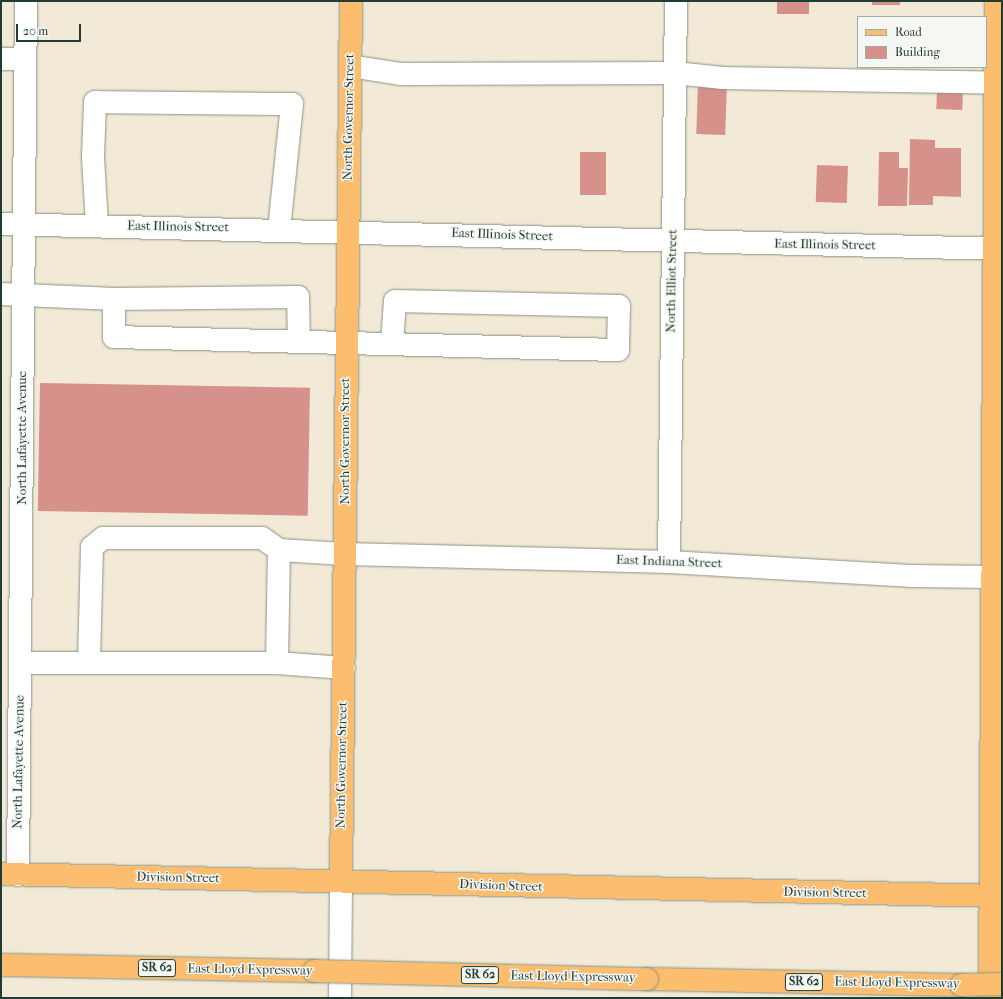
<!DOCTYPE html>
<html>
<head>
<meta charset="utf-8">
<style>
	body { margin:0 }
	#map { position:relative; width:1003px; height:999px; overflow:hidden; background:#f2e9d6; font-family:"IM FELL French Canon",serif }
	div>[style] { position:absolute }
	.building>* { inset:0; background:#d7918b; transform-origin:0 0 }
	.roads { filter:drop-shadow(0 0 1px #889385) drop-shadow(0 0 1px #889385) }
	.minor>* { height:22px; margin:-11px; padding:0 11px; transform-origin:11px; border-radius:11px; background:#fff }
	.major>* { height:22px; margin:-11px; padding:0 11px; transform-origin:11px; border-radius:11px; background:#fcbd6f }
	.highway>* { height:22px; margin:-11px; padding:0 11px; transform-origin:11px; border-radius:11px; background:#fcbd6f }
	.bridges { filter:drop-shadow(0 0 1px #889385) drop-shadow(0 0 1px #889385) }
	.highway-bridge>* { height:22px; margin:-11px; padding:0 11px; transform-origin:11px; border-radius:11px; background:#fcbd6f }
	span { translate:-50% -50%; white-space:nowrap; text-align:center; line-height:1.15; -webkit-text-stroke:3px #f6f6f2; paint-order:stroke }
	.shield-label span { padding:1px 3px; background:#f6f6f2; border:1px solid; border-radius:3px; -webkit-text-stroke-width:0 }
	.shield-label { font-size:12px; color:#1f3d34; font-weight:700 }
	.street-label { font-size:13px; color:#1f3d34 }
	.frame { position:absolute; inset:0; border:2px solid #1f3d34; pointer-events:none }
	.legend { position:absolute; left:857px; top:16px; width:130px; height:52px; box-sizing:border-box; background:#f6f6f2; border:1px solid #a0aca6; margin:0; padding:5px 7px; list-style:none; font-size:12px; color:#1f3d34 }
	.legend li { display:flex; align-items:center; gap:8px; height:20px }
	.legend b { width:20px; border:1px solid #a0aca6 }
	.scale { position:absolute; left:16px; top:24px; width:65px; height:18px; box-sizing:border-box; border:2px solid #1f3d34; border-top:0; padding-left:5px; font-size:12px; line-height:14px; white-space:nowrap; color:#1f3d34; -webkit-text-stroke:3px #f6f6f2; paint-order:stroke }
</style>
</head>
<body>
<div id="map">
	<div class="building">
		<div style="left:777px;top:1px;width:32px;height:13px"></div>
		<div style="left:872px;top:1px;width:28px;height:4px"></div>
		<div style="left:698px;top:83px;width:29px;height:51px;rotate:2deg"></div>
		<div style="left:937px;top:88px;width:26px;height:21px;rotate:2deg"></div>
		<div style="clip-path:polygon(910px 139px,935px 140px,935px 148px,961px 148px,961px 197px,933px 196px,933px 205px,909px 205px)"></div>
		<div style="left:580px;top:152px;width:26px;height:43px"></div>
		<div style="clip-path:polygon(879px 152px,899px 152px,899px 168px,908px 168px,907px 206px,878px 206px)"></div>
		<div style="left:817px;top:165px;width:31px;height:37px;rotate:2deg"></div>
		<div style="left:40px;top:383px;width:270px;height:128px;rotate:1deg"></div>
	</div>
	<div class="roads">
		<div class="minor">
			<div style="left:1px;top:59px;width:24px"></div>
			<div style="left:350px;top:66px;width:52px;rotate:8.9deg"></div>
			<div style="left:401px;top:74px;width:274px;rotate:-0.2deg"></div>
			<div style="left:675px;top:73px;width:48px;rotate:5.9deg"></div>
			<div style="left:723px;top:78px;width:279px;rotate:1deg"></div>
			<div style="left:1px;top:224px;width:1001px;rotate:1.43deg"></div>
			<div style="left:97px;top:225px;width:68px;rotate:-93.4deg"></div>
			<div style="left:93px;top:157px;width:55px;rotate:-87.9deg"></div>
			<div style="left:95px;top:102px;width:197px;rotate:0.6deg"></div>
			<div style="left:292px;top:104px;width:126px;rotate:95.9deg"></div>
			<div style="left:1px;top:294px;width:113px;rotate:2.5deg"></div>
			<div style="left:114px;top:299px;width:184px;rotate:-0.6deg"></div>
			<div style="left:298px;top:297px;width:43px;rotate:88.7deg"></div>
			<div style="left:114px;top:299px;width:38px;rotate:90deg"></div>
			<div style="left:114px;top:337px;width:504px;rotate:1.48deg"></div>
			<div style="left:618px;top:350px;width:44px;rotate:-88.7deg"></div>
			<div style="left:619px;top:306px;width:224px;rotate:-178.7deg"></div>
			<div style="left:395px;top:301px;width:42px;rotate:94.1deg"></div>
			<div style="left:669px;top:562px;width:561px;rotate:-89.29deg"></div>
			<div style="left:89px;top:661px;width:114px;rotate:-88.5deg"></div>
			<div style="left:92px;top:547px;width:14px;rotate:-39deg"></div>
			<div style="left:103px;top:538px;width:159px"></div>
			<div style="left:262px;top:538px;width:21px;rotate:35deg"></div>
			<div style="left:279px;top:550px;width:65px;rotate:3.5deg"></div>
			<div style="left:344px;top:554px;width:325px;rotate:1.4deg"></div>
			<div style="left:669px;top:562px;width:241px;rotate:3.3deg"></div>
			<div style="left:910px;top:576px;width:83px;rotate:0.7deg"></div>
			<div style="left:20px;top:663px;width:257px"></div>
			<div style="left:277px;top:663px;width:67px;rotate:4.3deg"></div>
			<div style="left:277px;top:663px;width:113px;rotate:-89deg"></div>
			<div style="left:18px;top:875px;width:874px;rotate:-89.48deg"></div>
			<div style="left:340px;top:998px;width:117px;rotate:-89.5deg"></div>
		</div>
		<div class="major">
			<div style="left:1px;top:874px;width:1001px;rotate:1.26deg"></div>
			<div style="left:341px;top:881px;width:880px;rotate:-89.35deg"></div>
			<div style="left:990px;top:998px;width:997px;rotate:-89.66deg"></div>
		</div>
		<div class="highway">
			<div style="left:1px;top:965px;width:313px;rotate:1.1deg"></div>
			<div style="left:647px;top:979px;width:314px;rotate:1.1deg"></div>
		</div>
	</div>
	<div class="bridges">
		<div class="highway-bridge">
			<div style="left:314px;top:971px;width:333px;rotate:1.4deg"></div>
			<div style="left:961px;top:985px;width:41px;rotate:-1.4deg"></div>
		</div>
	</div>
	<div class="shield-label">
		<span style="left:157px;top:968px">SR 62</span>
		<span style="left:480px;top:975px">SR 62</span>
		<span style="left:804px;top:982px">SR 62</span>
	</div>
	<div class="street-label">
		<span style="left:349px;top:117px;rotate:-89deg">North Governor Street</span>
		<span style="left:178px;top:227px;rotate:1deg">East Illinois Street</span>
		<span style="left:502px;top:235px;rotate:2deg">East Illinois Street</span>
		<span style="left:825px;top:245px;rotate:1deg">East Illinois Street</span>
		<span style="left:672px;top:281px;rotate:-89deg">North Elliot Street</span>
		<span style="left:22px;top:438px;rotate:-90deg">North Lafayette Avenue</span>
		<span style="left:345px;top:441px;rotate:-90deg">North Governor Street</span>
		<span style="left:669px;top:562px;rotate:2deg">East Indiana Street</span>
		<span style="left:19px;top:762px;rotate:-89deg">North Lafayette Avenue</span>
		<span style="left:342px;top:765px;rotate:-89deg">North Governor Street</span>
		<span style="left:178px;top:878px;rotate:1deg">Division Street</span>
		<span style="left:501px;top:886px;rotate:2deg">Division Street</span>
		<span style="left:825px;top:893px;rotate:1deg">Division Street</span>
		<span style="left:250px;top:970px;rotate:1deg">East Lloyd Expressway</span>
		<span style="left:573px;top:977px;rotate:1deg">East Lloyd Expressway</span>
		<span style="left:897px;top:983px;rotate:1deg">East Lloyd Expressway</span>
	</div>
	<div class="frame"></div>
	<ul class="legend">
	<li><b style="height:5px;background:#fcbd6f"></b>Road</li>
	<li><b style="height:11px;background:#d7918b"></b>Building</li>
	</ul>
	<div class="scale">20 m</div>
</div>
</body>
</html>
